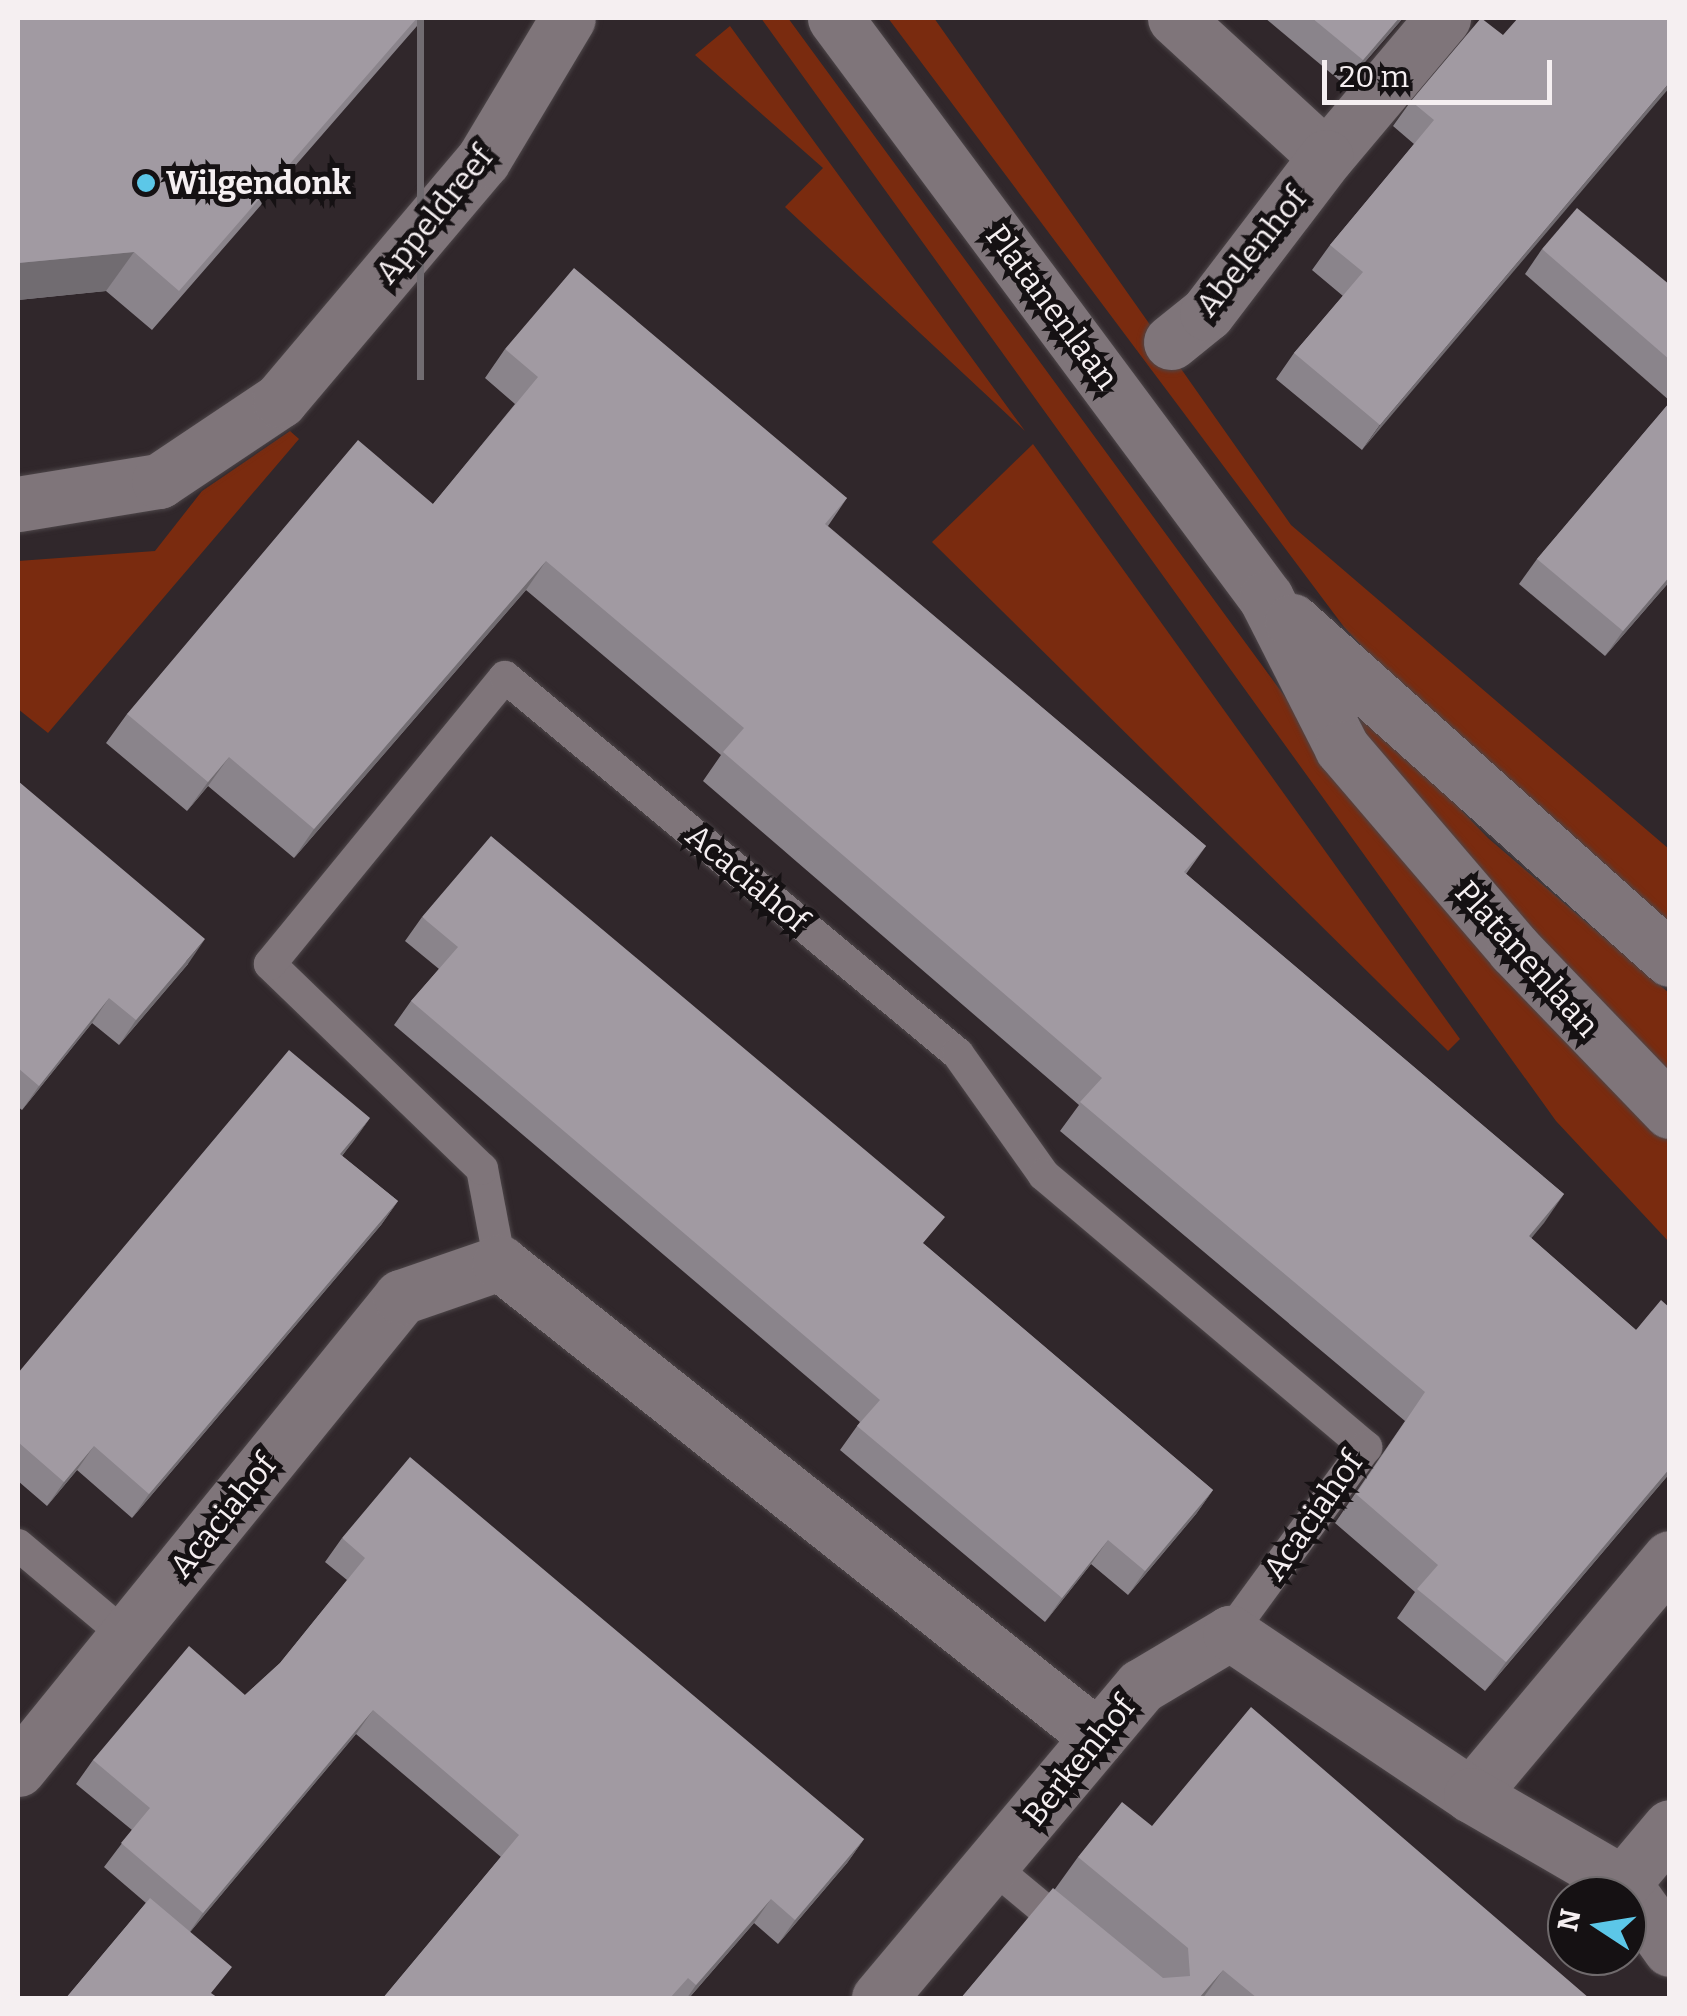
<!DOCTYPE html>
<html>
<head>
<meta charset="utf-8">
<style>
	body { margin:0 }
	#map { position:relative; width:1687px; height:2016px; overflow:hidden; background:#30272b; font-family:Bitter,serif }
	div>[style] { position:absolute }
	.green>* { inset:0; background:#7a2b0f }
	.roads { filter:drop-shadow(0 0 2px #4d4649) drop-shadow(0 0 2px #4d4649) }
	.service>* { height:32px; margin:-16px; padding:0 16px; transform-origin:16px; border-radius:16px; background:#7f757a }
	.minor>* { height:55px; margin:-27.5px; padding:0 27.5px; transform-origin:27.5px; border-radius:27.5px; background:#7f757a }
	.tertiary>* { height:55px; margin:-27.5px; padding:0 27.5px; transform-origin:27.5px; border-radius:27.5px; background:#7f757a }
	.wall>* { inset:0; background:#8a848b }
	.shaded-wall>* { inset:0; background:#716c71; transform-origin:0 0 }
	.building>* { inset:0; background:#a19aa2 }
	.dots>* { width:28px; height:28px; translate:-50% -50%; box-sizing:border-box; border:5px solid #151113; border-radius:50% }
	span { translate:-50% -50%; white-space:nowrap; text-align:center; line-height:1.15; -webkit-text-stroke:10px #151113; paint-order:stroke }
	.poi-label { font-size:32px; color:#f5eff1; font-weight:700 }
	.left { translate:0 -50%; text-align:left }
	.street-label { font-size:32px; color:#f5eff1 }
	.frame { position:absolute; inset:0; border:20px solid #f5eff1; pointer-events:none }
	.north { position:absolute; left:1547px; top:1876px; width:100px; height:100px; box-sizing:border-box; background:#151113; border:2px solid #6f6a6c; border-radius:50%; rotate:282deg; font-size:28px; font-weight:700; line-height:40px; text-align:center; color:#f5eff1 }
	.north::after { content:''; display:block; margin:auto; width:35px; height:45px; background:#5cc7e8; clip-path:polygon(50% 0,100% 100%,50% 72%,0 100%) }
	.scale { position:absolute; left:1322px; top:60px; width:230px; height:45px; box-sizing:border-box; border:5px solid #f5eff1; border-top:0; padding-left:12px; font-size:30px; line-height:35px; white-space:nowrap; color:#f5eff1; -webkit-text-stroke:8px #151113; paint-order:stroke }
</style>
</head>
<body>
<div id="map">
	<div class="green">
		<div style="clip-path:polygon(761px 18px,788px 18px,1390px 840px,1669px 1138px,1669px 1242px,1556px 1121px)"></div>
		<div style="clip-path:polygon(888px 18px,934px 18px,1291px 525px,1669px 849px,1669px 939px,1496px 789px,1344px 627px)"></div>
		<div style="clip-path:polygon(730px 26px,1025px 431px,785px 207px,823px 168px,695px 55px)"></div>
		<div style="clip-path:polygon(290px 431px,299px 439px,48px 733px,18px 709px,18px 561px,155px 551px,202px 491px)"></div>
		<div style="clip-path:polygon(1033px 444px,1460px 1039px,1448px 1051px,932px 542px)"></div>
		<div style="clip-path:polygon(1353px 713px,1369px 714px,1488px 838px,1669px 993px,1669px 1085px,1351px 726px)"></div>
	</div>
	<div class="roads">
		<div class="service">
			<div style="left:500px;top:1263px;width:96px;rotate:-100.8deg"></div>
			<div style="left:482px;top:1169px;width:295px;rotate:-136deg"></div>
			<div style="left:270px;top:964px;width:371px;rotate:-50.7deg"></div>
			<div style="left:505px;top:677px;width:589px;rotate:39.77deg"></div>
			<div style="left:958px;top:1054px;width:148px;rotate:54.6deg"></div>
			<div style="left:1044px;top:1175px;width:422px;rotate:40.2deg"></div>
			<div style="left:1366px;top:1447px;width:230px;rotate:126.2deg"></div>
			<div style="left:18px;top:1545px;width:141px;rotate:40.1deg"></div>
			<div style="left:993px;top:1867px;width:100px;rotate:39.7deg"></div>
		</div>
		<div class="minor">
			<div style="left:1175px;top:18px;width:205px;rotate:42.6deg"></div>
			<div style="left:1326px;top:157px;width:182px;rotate:-49.9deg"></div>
			<div style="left:1171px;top:342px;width:46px;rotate:-38.9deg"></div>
			<div style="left:1207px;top:313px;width:196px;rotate:-52.7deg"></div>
			<div style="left:18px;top:504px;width:143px;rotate:-9.3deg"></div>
			<div style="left:159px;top:481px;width:146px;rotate:-33.8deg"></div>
			<div style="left:280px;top:400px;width:314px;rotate:-49.8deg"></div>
			<div style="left:483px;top:160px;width:165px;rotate:-59.1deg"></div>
			<div style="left:18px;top:1769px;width:608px;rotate:-50.94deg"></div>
			<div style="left:401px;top:1297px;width:105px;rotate:-19deg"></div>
			<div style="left:500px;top:1263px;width:763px;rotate:38.4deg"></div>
			<div style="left:1471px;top:1795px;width:309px;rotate:-50deg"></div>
			<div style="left:1623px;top:1883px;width:81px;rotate:54.5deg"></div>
			<div style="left:879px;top:1998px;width:407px;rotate:-50deg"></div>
			<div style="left:1141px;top:1686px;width:104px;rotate:-30.8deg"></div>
			<div style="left:1230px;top:1633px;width:290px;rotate:33.9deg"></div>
			<div style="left:1471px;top:1795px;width:176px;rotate:30.1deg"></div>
			<div style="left:1623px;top:1883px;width:73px;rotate:-50deg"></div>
		</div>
		<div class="tertiary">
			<div style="left:835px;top:18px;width:723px;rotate:53.38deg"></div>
			<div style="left:1266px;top:598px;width:168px;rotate:63.1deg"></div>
			<div style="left:1342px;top:748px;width:265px;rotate:49.4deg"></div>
			<div style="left:1514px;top:949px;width:225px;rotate:46.1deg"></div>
			<div style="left:1292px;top:621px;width:507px;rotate:41.8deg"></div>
		</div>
	</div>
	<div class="wall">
		<div style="clip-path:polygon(18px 18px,424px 18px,152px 330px,106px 291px,18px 300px)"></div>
		<div style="clip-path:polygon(1265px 18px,1403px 18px,1345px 85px)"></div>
		<div style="clip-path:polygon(1670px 18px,1362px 450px,1276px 379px,1294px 353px,1343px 296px,1312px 270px,1330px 245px,1414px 144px,1393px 126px,1411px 101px,1503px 35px)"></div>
		<div style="clip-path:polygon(1542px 249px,1670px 285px,1670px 401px,1525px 274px)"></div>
		<div style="clip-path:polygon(505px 349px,847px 498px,828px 526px,1206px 846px,1186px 874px,1564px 1194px,1531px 1238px,1636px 1330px,1670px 1308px,1670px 1473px,1485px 1691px,1397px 1618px,1415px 1592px,1335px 1523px,1405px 1421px,1060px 1131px,1079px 1105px,703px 781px,721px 755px,526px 590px,294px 858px,208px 786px,187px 811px,106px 743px,127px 714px,433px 504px,515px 404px,485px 378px)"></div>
		<div style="clip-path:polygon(1670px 402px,1670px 581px,1605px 656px,1519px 584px,1537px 559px)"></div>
		<div style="clip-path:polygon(18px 781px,188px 964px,119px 1045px,92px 1023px,22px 1110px,18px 1107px)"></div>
		<div style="clip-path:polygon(422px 917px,925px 1245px,1213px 1490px,1196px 1514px,1128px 1595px,1091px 1564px,1045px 1622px,840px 1450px,860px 1422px,394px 1025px,411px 1001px,439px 969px,405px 941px)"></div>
		<div style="clip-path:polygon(370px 1118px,342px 1156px,398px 1201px,381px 1225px,132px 1518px,77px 1470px,47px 1506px,18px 1481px,18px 1373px)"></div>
		<div style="clip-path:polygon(342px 1538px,864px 1839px,847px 1863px,778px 1944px,754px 1923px,689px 1998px,383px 1998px,501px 1857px,356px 1734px,190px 1932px,66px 1998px,146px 1903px,104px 1867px,132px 1830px,76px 1784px,93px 1760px,245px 1695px,280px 1663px,347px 1580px,325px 1562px)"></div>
		<div style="clip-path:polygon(1152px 1826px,1589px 1998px,961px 1998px,1055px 1889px,1078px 1857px)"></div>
	</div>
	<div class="shaded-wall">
		<div style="left:417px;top:18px;width:7px;height:362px"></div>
		<div style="clip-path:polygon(1399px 18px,1403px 18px,1345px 85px,1363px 60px)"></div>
		<div style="clip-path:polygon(1670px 82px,1670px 87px,1362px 450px,1380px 425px)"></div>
		<div style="clip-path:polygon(134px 252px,106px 291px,18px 300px,18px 263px)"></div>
		<div style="clip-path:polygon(546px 561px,526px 590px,294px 858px,314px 829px)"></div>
		<div style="clip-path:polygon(1670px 576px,1670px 581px,1605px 656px,1623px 631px)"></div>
		<div style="clip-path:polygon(229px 757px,208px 786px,187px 811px,208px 782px)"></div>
		<div style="clip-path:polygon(205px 939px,188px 964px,119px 1045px,136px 1020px)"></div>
		<div style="clip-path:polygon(109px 998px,92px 1023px,22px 1110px,39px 1086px)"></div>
		<div style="clip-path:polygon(370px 1118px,353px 1142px,323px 1179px,340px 1154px)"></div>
		<div style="clip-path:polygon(1564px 1194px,1544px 1223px,1509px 1265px,1529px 1236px)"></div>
		<div style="clip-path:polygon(398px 1201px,381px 1225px,132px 1518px,149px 1494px)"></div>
		<div style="clip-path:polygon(94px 1446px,77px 1470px,47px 1506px,64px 1482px)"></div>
		<div style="clip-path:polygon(1670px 1468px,1670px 1473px,1485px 1691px,1506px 1662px)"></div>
		<div style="clip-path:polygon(1213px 1490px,1196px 1514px,1128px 1595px,1145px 1571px)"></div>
		<div style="clip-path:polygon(1108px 1540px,1091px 1564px,1045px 1622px,1062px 1598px)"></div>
		<div style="clip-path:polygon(373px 1710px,356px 1734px,186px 1937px,203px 1913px)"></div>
		<div style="clip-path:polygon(864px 1839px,847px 1863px,778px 1944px,795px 1920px)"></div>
		<div style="clip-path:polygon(771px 1899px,754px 1923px,689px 1998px,687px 1998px,696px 1985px)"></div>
		<div style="clip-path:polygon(1223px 1970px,1203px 1998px,1199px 1998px)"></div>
	</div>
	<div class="building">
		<div style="clip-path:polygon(18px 18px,417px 18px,179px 291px,134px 252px,18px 263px)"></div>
		<div style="clip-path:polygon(1312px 18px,1399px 18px,1363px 60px)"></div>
		<div style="clip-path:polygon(1481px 18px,1503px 35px,1518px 18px,1670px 18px,1670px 82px,1380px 425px,1294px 353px,1363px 272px,1330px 245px,1434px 120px,1411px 101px)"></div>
		<div style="clip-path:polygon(1577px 208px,1670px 285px,1670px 360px,1542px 249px)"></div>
		<div style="clip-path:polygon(574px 268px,847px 498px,825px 524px,1206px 846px,1184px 872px,1564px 1194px,1529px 1236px,1636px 1330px,1661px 1300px,1670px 1308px,1670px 1468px,1506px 1662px,1417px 1589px,1438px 1565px,1356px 1494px,1425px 1392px,1080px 1102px,1102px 1078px,723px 752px,744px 728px,546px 561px,314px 829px,229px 757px,208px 782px,127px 714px,358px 440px,433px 504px,538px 377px,505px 349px)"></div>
		<div style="clip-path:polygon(1670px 402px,1670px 576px,1623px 631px,1537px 559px)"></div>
		<div style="clip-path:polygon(18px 781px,205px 939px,136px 1020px,109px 998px,39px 1086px,18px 1068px)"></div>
		<div style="clip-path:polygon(491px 836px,945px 1217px,923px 1243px,1213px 1490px,1145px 1571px,1108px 1540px,1062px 1598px,857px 1426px,880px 1400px,411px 1001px,458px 947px,422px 917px)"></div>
		<div style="clip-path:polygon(289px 1050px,370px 1118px,340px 1154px,398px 1201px,149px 1494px,94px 1446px,64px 1482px,18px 1442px,18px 1373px)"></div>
		<div style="clip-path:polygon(410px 1457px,864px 1839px,795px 1920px,771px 1899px,696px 1985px,688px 1978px,670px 1998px,383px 1998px,519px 1835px,373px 1710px,203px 1913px,121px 1843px,150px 1808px,93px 1760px,189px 1646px,245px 1695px,280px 1663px,365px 1558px,342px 1538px)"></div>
		<div style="clip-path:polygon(1251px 1707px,1589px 1998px,1257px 1998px,1223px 1970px,1199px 1998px,961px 1998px,1053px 1888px,1163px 1978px,1190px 1976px,1188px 1948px,1078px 1857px,1122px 1802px,1152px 1826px)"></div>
		<div style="clip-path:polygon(150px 1898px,232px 1967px,211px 1993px,218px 1998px,66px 1998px)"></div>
	</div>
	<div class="dots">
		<div style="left:146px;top:183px;background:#5cc7e8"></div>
	</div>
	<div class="poi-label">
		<span class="left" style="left:166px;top:183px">Wilgendonk</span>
	</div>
	<div class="street-label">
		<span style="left:434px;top:215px;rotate:-51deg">Appeldreef</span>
		<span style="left:1251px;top:252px;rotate:-51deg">Abelenhof</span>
		<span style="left:1052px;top:307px;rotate:53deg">Platanenlaan</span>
		<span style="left:747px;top:878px;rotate:40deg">Acaciahof</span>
		<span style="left:1527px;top:959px;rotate:48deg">Platanenlaan</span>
		<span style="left:223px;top:1516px;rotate:-51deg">Acaciahof</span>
		<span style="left:1313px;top:1516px;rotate:-55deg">Acaciahof</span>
		<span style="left:1079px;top:1761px;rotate:-51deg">Berkenhof</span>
	</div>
	<div class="frame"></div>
	<div class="north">N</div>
	<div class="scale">20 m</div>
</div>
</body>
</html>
